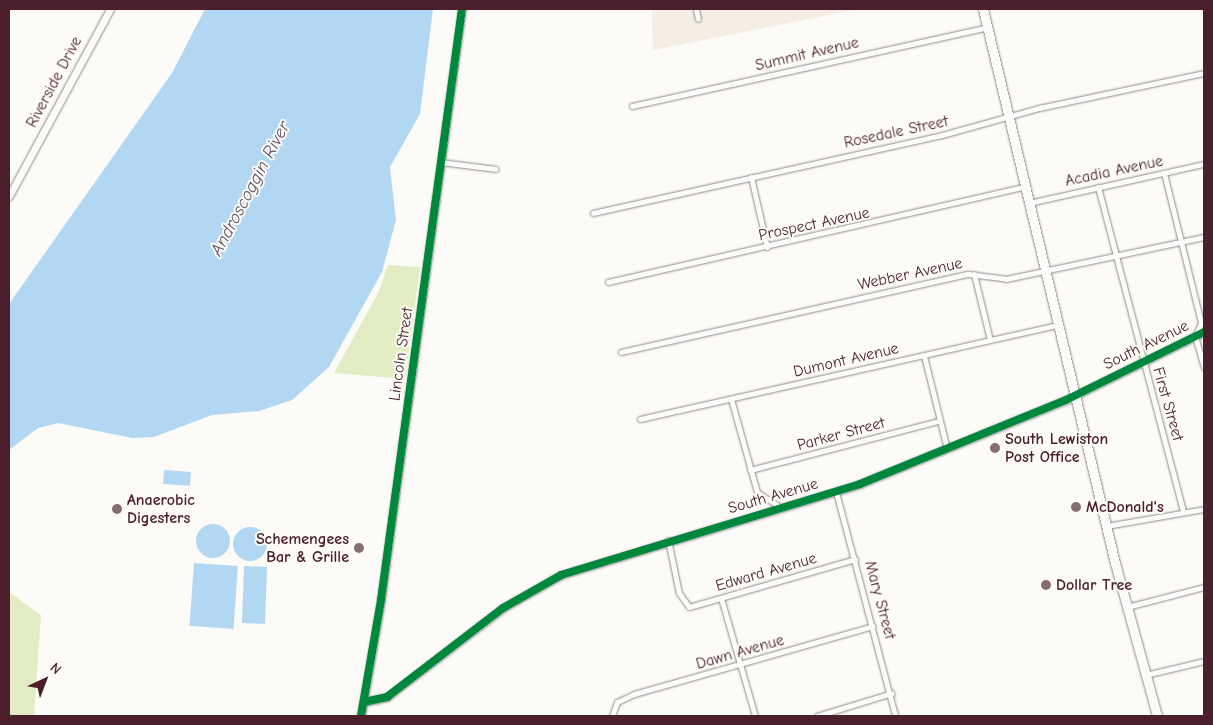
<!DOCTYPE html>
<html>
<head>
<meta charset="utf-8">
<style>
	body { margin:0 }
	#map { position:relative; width:1213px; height:725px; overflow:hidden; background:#fcfbf8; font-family:"Comic Neue",sans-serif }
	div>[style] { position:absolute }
	.built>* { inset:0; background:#f5eee4 }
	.green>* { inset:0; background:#e2edc3 }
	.water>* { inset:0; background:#b2d7f3; transform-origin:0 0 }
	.round { border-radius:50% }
	.roads { filter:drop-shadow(0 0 1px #928a8b) drop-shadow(0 0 1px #928a8b) }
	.street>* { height:5px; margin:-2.5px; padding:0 2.5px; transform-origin:2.5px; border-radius:2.5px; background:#fbfbf9 }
	.secondary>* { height:7px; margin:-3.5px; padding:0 3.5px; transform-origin:3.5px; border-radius:3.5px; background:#fbfbf9 }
	.highway>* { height:9px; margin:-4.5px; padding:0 4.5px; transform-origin:4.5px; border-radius:4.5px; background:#fbfbf9 }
	.cycleway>* { height:8px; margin:-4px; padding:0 4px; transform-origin:4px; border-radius:4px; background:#00873e }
	.dots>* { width:14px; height:14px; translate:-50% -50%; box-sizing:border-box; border:2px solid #fdfcf7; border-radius:50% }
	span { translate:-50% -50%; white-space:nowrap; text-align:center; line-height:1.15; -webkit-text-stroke:4px #fdfcf7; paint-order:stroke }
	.street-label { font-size:16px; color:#4a1f2b }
	.poi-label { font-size:16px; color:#4a1f2b; font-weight:700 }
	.left { translate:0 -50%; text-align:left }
	.right { translate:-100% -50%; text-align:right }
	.water-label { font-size:18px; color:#605166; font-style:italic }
	.frame { position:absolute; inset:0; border:10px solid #4a1f2b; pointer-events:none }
	.north { position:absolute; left:20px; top:655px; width:50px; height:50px; -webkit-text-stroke:4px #fdfcf7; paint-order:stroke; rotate:43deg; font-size:14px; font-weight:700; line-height:20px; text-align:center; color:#4a1f2b }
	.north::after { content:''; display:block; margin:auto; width:18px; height:22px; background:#4a1f2b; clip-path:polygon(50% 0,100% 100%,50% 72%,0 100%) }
</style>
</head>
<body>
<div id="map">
	<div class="built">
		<div style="clip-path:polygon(652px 9px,859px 9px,653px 50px)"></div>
	</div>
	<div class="green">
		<div style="clip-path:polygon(388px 265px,420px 267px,405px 379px,334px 373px,378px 293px)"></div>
		<div style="clip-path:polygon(9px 592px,41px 615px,34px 716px,9px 716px)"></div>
	</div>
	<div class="water">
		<div style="clip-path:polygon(205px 9px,433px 9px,420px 114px,390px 167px,396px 220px,382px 272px,329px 367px,292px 400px,259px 411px,212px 415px,154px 437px,132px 438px,58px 423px,38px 428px,9px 450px,9px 304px,172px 73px)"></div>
		<div style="left:164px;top:470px;width:27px;height:14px;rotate:4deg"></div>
		<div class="round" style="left:196px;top:524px;width:34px;height:34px"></div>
		<div class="round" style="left:233px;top:527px;width:34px;height:34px"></div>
		<div style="left:194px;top:563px;width:44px;height:63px;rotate:4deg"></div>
		<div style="left:244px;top:566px;width:23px;height:57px;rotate:2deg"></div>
	</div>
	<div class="roads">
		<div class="street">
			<div style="left:696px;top:9px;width:10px;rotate:79deg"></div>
			<div style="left:632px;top:106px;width:364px;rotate:-12.5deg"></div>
			<div style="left:441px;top:162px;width:55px;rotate:7.3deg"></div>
			<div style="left:1164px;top:173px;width:154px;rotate:76.1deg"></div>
			<div style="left:1201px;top:323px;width:14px;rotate:115deg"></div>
			<div style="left:1195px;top:336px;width:33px;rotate:74deg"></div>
			<div style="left:751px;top:177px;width:72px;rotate:77.1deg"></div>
			<div style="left:1098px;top:187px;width:336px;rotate:75.3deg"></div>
			<div style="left:1029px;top:203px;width:179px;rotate:-12.6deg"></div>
			<div style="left:593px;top:213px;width:358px;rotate:-12.6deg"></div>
			<div style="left:942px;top:135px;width:101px;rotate:-15.6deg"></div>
			<div style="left:1039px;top:108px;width:169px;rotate:-12deg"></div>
			<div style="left:974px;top:274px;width:68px;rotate:76.4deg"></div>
			<div style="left:608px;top:282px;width:427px;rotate:-12.9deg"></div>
			<div style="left:621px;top:352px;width:356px;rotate:-12.7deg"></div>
			<div style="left:968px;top:274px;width:38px;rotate:7deg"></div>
			<div style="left:1006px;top:279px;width:202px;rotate:-12deg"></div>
			<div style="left:924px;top:356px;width:96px;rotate:76.1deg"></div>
			<div style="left:731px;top:399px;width:97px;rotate:74.4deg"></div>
			<div style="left:757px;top:492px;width:30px;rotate:33deg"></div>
			<div style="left:640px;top:419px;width:428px;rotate:-12.7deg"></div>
			<div style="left:750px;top:470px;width:194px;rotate:-14.6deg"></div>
			<div style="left:836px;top:492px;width:232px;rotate:75.2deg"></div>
			<div style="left:1106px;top:526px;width:99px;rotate:-9.8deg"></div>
			<div style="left:668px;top:540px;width:54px;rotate:78.3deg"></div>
			<div style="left:679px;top:593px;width:17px;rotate:54deg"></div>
			<div style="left:689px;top:607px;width:173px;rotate:-16.1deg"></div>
			<div style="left:721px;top:598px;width:123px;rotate:73.9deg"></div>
			<div style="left:1127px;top:607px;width:80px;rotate:-14.6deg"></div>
			<div style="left:1145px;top:675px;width:61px;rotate:-13.3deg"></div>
			<div style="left:612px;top:716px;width:15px;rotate:-70deg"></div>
			<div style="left:617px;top:702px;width:19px;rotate:-25deg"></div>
			<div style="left:634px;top:694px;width:248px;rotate:-15.9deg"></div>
			<div style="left:817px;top:716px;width:78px;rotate:-17deg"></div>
		</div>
		<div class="secondary">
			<div style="left:9px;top:196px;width:213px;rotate:-61.6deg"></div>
			<div style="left:364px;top:702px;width:24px;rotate:-12deg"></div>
			<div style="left:387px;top:697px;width:146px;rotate:-37.5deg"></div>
			<div style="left:503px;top:608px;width:67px;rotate:-29.6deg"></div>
			<div style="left:561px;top:575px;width:313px;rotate:-16.9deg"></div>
			<div style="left:860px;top:484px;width:222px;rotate:-22.2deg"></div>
			<div style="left:1066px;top:400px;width:154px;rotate:-26.2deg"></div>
			<div style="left:361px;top:716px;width:118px;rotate:-80.2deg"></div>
			<div style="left:381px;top:600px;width:597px;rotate:-82.2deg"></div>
		</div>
		<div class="highway">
			<div style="left:983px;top:9px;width:570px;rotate:76.6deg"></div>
			<div style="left:1115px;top:563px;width:159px;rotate:74.6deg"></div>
		</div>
	</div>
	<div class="cycleway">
		<div style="left:364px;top:702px;width:24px;rotate:-12deg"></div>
		<div style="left:387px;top:697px;width:146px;rotate:-37.5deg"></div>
		<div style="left:503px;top:608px;width:67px;rotate:-29.6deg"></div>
		<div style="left:561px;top:575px;width:313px;rotate:-16.9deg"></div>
		<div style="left:860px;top:484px;width:222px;rotate:-22.2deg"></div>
		<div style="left:1066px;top:400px;width:154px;rotate:-26.2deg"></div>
		<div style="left:361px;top:716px;width:118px;rotate:-80.2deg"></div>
		<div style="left:381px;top:600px;width:597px;rotate:-82.2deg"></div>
	</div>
	<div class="dots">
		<div style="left:995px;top:448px;background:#886c73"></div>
		<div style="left:1076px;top:507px;background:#886c73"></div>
		<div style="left:117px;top:509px;background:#886c73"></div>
		<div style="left:359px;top:548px;background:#886c73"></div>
		<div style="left:1046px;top:585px;background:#886c73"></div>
	</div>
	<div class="street-label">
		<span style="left:807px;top:54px;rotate:-13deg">Summit Avenue</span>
		<span style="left:54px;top:82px;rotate:-62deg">Riverside Drive</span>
		<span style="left:896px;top:132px;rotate:-12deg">Rosedale Street</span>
		<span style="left:1114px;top:171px;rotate:-12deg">Acadia Avenue</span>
		<span style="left:814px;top:224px;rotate:-12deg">Prospect Avenue</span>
		<span style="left:910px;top:274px;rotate:-12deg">Webber Avenue</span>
		<span style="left:1146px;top:345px;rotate:-26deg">South Avenue</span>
		<span style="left:401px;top:354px;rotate:-82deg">Lincoln Street</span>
		<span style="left:846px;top:360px;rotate:-13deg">Dumont Avenue</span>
		<span style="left:1168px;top:404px;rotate:74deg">First Street</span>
		<span style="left:841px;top:434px;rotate:-15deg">Parker Street</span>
		<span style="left:773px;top:496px;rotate:-16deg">South Avenue</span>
		<span style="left:766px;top:572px;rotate:-16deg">Edward Avenue</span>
		<span style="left:880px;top:600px;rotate:75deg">Mary Street</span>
		<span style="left:740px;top:652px;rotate:-16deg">Dawn Avenue</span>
	</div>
	<div class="poi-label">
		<span class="left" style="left:1005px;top:448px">South Lewiston<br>Post Office</span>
		<span class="left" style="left:127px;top:509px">Anaerobic<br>Digesters</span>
		<span class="left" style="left:1086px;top:507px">McDonald's</span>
		<span class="right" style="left:349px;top:548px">Schemengees<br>Bar &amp; Grille</span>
		<span class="left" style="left:1056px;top:585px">Dollar Tree</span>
	</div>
	<div class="water-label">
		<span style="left:251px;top:189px;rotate:-62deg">Androscoggin River</span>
	</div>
	<div class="frame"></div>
	<div class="north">N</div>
</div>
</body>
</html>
